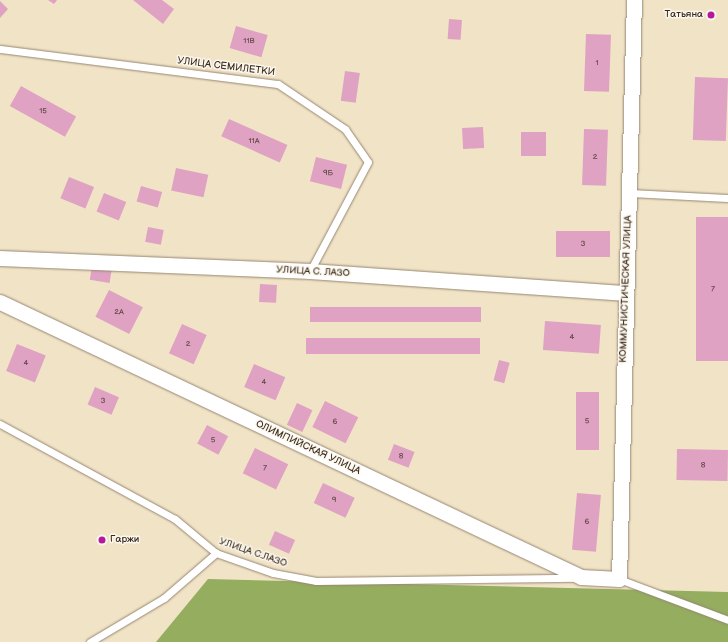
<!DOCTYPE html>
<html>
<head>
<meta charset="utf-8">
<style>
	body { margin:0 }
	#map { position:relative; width:728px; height:642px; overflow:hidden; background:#f1e3c6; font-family:"Balsamiq Sans",sans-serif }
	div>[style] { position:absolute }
	.forest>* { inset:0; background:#94ad5f }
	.building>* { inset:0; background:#dfa2c3; transform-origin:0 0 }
	.roads { filter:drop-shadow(0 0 1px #968672) drop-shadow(0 0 1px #968672) }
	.lane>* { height:7px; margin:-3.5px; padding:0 3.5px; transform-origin:3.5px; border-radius:3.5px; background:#fff }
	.street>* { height:15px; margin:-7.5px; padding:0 7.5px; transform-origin:7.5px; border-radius:7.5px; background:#fff }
	.dots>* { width:11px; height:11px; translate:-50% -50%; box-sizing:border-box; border:2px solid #fbf7ec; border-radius:50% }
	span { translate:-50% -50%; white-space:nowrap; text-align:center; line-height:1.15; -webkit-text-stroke:3px #fbf7ec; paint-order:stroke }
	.number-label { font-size:8px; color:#644847 }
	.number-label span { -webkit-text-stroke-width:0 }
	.poi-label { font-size:10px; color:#3b2a1e }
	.right { translate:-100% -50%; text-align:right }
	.left { translate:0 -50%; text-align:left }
	.street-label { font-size:10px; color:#3b2a1e }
</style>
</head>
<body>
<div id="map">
	<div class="forest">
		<div style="clip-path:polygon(208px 579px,728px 592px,728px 642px,156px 642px)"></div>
	</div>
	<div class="building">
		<div style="clip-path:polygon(48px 0,57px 0,54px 4px)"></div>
		<div style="clip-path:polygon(133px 0,162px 0,174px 9px,163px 24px)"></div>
		<div style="clip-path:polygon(0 1px,8px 9px,0 18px)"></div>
		<div style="left:449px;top:19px;width:13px;height:20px;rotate:4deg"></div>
		<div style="left:236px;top:26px;width:33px;height:23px;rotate:16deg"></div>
		<div style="left:586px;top:34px;width:25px;height:57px;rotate:2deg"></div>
		<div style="left:345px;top:71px;width:15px;height:30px;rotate:8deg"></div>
		<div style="left:695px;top:77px;width:33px;height:63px;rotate:2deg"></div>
		<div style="left:21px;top:86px;width:63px;height:23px;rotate:29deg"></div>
		<div style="left:229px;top:119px;width:64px;height:19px;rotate:24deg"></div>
		<div style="left:483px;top:127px;width:21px;height:21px;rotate:87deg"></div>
		<div style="left:584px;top:129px;width:24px;height:56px;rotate:2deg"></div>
		<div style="left:521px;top:132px;width:25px;height:24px"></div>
		<div style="left:316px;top:157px;width:32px;height:25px;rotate:14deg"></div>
		<div style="left:176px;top:168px;width:33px;height:23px;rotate:12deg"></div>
		<div style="left:69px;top:177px;width:27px;height:23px;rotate:22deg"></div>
		<div style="left:141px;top:186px;width:22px;height:16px;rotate:16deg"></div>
		<div style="left:104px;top:193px;width:24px;height:20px;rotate:22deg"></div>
		<div style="left:696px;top:217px;width:32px;height:144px"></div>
		<div style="left:148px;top:227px;width:16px;height:15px;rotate:11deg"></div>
		<div style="left:556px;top:231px;width:54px;height:26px"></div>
		<div style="left:92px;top:266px;width:20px;height:14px;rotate:9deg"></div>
		<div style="left:260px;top:284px;width:17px;height:18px;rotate:3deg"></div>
		<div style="left:109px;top:290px;width:38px;height:30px;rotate:27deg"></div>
		<div style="left:481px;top:307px;width:15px;height:171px;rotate:90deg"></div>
		<div style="left:545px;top:321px;width:56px;height:29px;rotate:4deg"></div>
		<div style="left:182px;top:324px;width:27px;height:32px;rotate:24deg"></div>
		<div style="left:480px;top:338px;width:16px;height:174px;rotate:90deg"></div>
		<div style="left:17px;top:344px;width:31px;height:29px;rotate:22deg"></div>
		<div style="left:499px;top:360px;width:11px;height:21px;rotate:15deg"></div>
		<div style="left:254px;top:364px;width:34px;height:25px;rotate:23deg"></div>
		<div style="left:95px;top:387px;width:26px;height:19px;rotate:23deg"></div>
		<div style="left:576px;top:392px;width:23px;height:58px"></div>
		<div style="left:325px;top:401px;width:37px;height:29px;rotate:26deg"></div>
		<div style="left:297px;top:403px;width:17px;height:24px;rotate:25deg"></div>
		<div style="left:207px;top:425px;width:24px;height:21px;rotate:28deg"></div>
		<div style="left:394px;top:444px;width:22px;height:17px;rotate:21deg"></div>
		<div style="left:255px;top:448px;width:37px;height:28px;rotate:26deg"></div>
		<div style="left:677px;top:449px;width:51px;height:31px;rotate:1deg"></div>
		<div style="left:323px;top:483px;width:35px;height:22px;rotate:25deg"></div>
		<div style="left:577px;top:493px;width:24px;height:57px;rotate:5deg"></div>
		<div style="left:275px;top:531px;width:22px;height:15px;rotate:24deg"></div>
	</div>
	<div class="roads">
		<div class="lane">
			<div style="left:0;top:49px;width:280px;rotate:7.2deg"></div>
			<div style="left:278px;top:84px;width:81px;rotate:33.9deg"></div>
			<div style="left:345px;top:129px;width:40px;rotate:55.1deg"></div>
			<div style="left:368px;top:162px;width:123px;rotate:118deg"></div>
			<div style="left:629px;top:193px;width:99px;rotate:2.9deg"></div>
			<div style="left:0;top:424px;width:199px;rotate:28.5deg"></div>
			<div style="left:175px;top:519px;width:53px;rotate:39.7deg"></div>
			<div style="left:216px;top:553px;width:60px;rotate:19.3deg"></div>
			<div style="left:273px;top:573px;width:44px;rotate:10.5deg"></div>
			<div style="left:316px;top:581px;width:261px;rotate:-0.7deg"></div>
			<div style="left:619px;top:579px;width:116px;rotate:20.6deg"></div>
			<div style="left:90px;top:642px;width:86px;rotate:-30.7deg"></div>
			<div style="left:164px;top:598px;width:69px;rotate:-40.9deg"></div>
		</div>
		<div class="street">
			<div style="left:0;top:258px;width:310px;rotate:2.4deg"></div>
			<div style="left:310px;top:271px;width:317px;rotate:4deg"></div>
			<div style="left:0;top:302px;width:643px;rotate:25.33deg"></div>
			<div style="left:581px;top:577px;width:38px;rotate:3deg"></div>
			<div style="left:619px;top:579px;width:579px;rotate:-88.52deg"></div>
		</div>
	</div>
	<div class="dots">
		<div style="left:711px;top:15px;background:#b5179e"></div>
		<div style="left:102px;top:540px;background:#b5179e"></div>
	</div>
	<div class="number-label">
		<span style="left:249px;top:41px">11В</span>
		<span style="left:597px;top:63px">1</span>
		<span style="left:43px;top:111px">15</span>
		<span style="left:254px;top:141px">11А</span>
		<span style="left:595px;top:157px">2</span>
		<span style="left:328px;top:173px">9Б</span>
		<span style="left:583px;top:244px">3</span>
		<span style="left:713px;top:289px">7</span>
		<span style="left:119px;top:312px">2А</span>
		<span style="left:572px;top:337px">4</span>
		<span style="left:188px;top:344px">2</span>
		<span style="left:26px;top:363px">4</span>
		<span style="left:264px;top:382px">4</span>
		<span style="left:103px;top:401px">3</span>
		<span style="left:587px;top:421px">5</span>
		<span style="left:335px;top:422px">6</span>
		<span style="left:213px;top:440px">5</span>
		<span style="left:401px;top:456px">8</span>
		<span style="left:703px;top:465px">8</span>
		<span style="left:265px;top:468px">7</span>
		<span style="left:334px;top:500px">9</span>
		<span style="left:587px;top:522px">6</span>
	</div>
	<div class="poi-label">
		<span class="right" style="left:703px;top:15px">Татьяна</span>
		<span class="left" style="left:110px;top:540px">Гаржи</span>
	</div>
	<div class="street-label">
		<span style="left:226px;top:67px;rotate:7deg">УЛИЦА СЕМИЛЕТКИ</span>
		<span style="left:313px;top:272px;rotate:3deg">УЛИЦА С. ЛАЗО</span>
		<span style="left:626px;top:289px;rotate:-88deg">КОММУНИСТИЧЕСКАЯ УЛИЦА</span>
		<span style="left:308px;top:448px;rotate:25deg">ОЛИМПИЙСКАЯ УЛИЦА</span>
		<span style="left:253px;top:553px;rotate:19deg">УЛИЦА С.ЛАЗО</span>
	</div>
</div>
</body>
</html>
